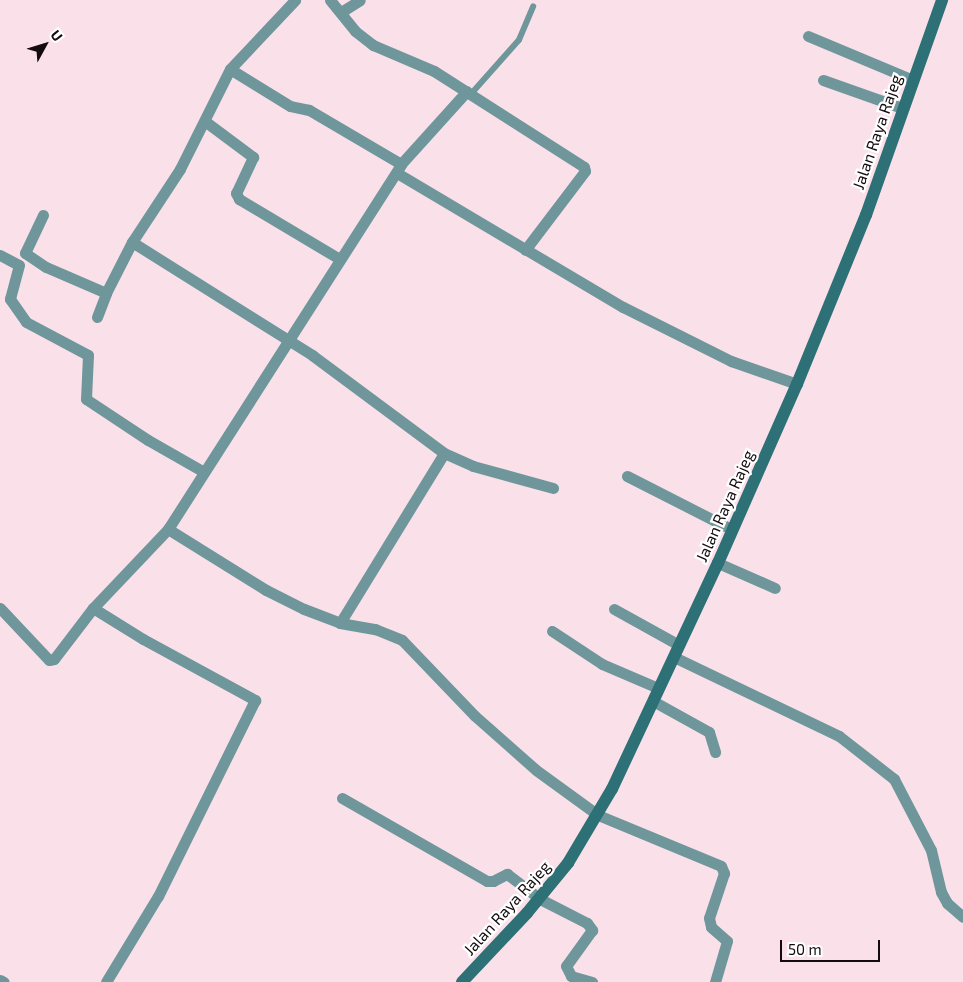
<!DOCTYPE html>
<html>
<head>
<meta charset="utf-8">
<style>
	body { margin:0 }
	#map { position:relative; width:963px; height:982px; overflow:hidden; background:#fae1e9; font-family:"Exo 2",sans-serif }
	div>[style] { position:absolute }
	.lane>* { height:5.5px; margin:-2.75px; padding:0 2.75px; transform-origin:2.75px; border-radius:2.75px; background:#6f979b }
	.street>* { height:11px; margin:-5.5px; padding:0 5.5px; transform-origin:5.5px; border-radius:5.5px; background:#6f979b }
	.secondary>* { height:12px; margin:-6px; padding:0 6px; transform-origin:6px; border-radius:6px; background:#2d7076 }
	span { translate:-50% -50%; white-space:nowrap; text-align:center; line-height:1.15; -webkit-text-stroke:4.5px #fff; paint-order:stroke }
	.street-label { font-size:16px; color:#130b0e }
	.north { position:absolute; left:20px; top:20px; width:50px; height:50px; -webkit-text-stroke:4px #fff; paint-order:stroke; rotate:51deg; font-size:14px; font-weight:700; line-height:20px; text-align:center; color:#130b0e }
	.north::after { content:''; display:block; margin:auto; width:18px; height:22px; background:#130b0e; clip-path:polygon(50% 0,100% 100%,50% 72%,0 100%) }
	.scale { position:absolute; left:780px; top:940px; width:100px; height:22px; box-sizing:border-box; border:2px solid #130b0e; border-top:0; padding-left:6px; font-size:15px; line-height:18px; white-space:nowrap; color:#130b0e; -webkit-text-stroke:4px #fff; paint-order:stroke }
</style>
</head>
<body>
<div id="map">
	<div class="lane">
		<div style="left:471px;top:94px;width:72px;rotate:-48.4deg"></div>
		<div style="left:519px;top:40px;width:36px;rotate:-67deg"></div>
	</div>
	<div class="street">
		<div style="left:330px;top:0;width:40px;rotate:51deg"></div>
		<div style="left:355px;top:31px;width:23px;rotate:38deg"></div>
		<div style="left:373px;top:45px;width:66px;rotate:23.1deg"></div>
		<div style="left:434px;top:71px;width:178px;rotate:32.6deg"></div>
		<div style="left:584px;top:167px;width:4px;rotate:76deg"></div>
		<div style="left:585px;top:171px;width:99px;rotate:127.2deg"></div>
		<div style="left:341px;top:12px;width:22px;rotate:-32deg"></div>
		<div style="left:808px;top:36px;width:112px;rotate:22.7deg"></div>
		<div style="left:230px;top:69px;width:95px;rotate:-46.7deg"></div>
		<div style="left:823px;top:80px;width:84px;rotate:19.5deg"></div>
		<div style="left:206px;top:122px;width:59px;rotate:36.7deg"></div>
		<div style="left:253px;top:157px;width:40px;rotate:115deg"></div>
		<div style="left:236px;top:193px;width:7px;rotate:63deg"></div>
		<div style="left:239px;top:199px;width:115px;rotate:30.8deg"></div>
		<div style="left:401px;top:164px;width:107px;rotate:-149.6deg"></div>
		<div style="left:309px;top:110px;width:19px;rotate:-168deg"></div>
		<div style="left:290px;top:106px;width:70px;rotate:-148.3deg"></div>
		<div style="left:230px;top:69px;width:112px;rotate:116.6deg"></div>
		<div style="left:180px;top:169px;width:87px;rotate:123.3deg"></div>
		<div style="left:132px;top:242px;width:213px;rotate:32.1deg"></div>
		<div style="left:312px;top:355px;width:164px;rotate:36.6deg"></div>
		<div style="left:444px;top:453px;width:32px;rotate:24deg"></div>
		<div style="left:473px;top:466px;width:83px;rotate:15.4deg"></div>
		<div style="left:397px;top:173px;width:263px;rotate:30.7deg"></div>
		<div style="left:623px;top:307px;width:121px;rotate:26.6deg"></div>
		<div style="left:731px;top:361px;width:70px;rotate:19.2deg"></div>
		<div style="left:43px;top:215px;width:42px;rotate:115.3deg"></div>
		<div style="left:25px;top:253px;width:25px;rotate:34deg"></div>
		<div style="left:46px;top:267px;width:65px;rotate:23.4deg"></div>
		<div style="left:106px;top:293px;width:57px;rotate:-63deg"></div>
		<div style="left:0;top:255px;width:21px;rotate:28deg"></div>
		<div style="left:19px;top:265px;width:35px;rotate:105deg"></div>
		<div style="left:10px;top:299px;width:28px;rotate:55deg"></div>
		<div style="left:26px;top:322px;width:70px;rotate:28deg"></div>
		<div style="left:88px;top:355px;width:44px;rotate:92.6deg"></div>
		<div style="left:86px;top:399px;width:74px;rotate:33.5deg"></div>
		<div style="left:148px;top:440px;width:64px;rotate:29.7deg"></div>
		<div style="left:97px;top:317px;width:26px;rotate:-69deg"></div>
		<div style="left:627px;top:476px;width:117px;rotate:27deg"></div>
		<div style="left:168px;top:529px;width:115px;rotate:31.9deg"></div>
		<div style="left:266px;top:590px;width:42px;rotate:26.6deg"></div>
		<div style="left:304px;top:609px;width:39px;rotate:21deg"></div>
		<div style="left:340px;top:623px;width:36px;rotate:10deg"></div>
		<div style="left:375px;top:629px;width:29px;rotate:22deg"></div>
		<div style="left:402px;top:640px;width:105px;rotate:46.2deg"></div>
		<div style="left:475px;top:716px;width:81px;rotate:41.5deg"></div>
		<div style="left:536px;top:770px;width:77px;rotate:36deg"></div>
		<div style="left:598px;top:815px;width:133px;rotate:22.5deg"></div>
		<div style="left:721px;top:866px;width:8px;rotate:67deg"></div>
		<div style="left:724px;top:873px;width:47px;rotate:108.4deg"></div>
		<div style="left:709px;top:918px;width:9px;rotate:77deg"></div>
		<div style="left:711px;top:927px;width:21px;rotate:41deg"></div>
		<div style="left:727px;top:941px;width:43px;rotate:106.3deg"></div>
		<div style="left:718px;top:563px;width:62px;rotate:23.7deg"></div>
		<div style="left:0;top:608px;width:71px;rotate:46.7deg"></div>
		<div style="left:49px;top:660px;width:5px;rotate:-11deg"></div>
		<div style="left:54px;top:659px;width:64px;rotate:-52.6deg"></div>
		<div style="left:93px;top:608px;width:109px;rotate:-46.5deg"></div>
		<div style="left:168px;top:529px;width:433px;rotate:-57.4deg"></div>
		<div style="left:401px;top:164px;width:98px;rotate:-47.9deg"></div>
		<div style="left:93px;top:608px;width:59px;rotate:31.8deg"></div>
		<div style="left:143px;top:639px;width:128px;rotate:28.6deg"></div>
		<div style="left:255px;top:700px;width:219px;rotate:116.3deg"></div>
		<div style="left:158px;top:896px;width:100px;rotate:121.2deg"></div>
		<div style="left:614px;top:609px;width:74px;rotate:29deg"></div>
		<div style="left:340px;top:623px;width:199px;rotate:-58.5deg"></div>
		<div style="left:552px;top:631px;width:60px;rotate:33.4deg"></div>
		<div style="left:602px;top:664px;width:61px;rotate:23.2deg"></div>
		<div style="left:674px;top:657px;width:183px;rotate:25.6deg"></div>
		<div style="left:839px;top:736px;width:70px;rotate:38deg"></div>
		<div style="left:894px;top:779px;width:80px;rotate:62.5deg"></div>
		<div style="left:931px;top:850px;width:43px;rotate:76.6deg"></div>
		<div style="left:941px;top:892px;width:13px;rotate:61deg"></div>
		<div style="left:947px;top:903px;width:21px;rotate:41deg"></div>
		<div style="left:653px;top:701px;width:64px;rotate:29deg"></div>
		<div style="left:709px;top:732px;width:21px;rotate:73deg"></div>
		<div style="left:342px;top:798px;width:167px;rotate:29.8deg"></div>
		<div style="left:487px;top:881px;width:6px"></div>
		<div style="left:493px;top:881px;width:16px;rotate:-27deg"></div>
		<div style="left:507px;top:874px;width:41px;rotate:37.1deg"></div>
		<div style="left:540px;top:899px;width:53px;rotate:27.1deg"></div>
		<div style="left:587px;top:923px;width:9px;rotate:54deg"></div>
		<div style="left:592px;top:930px;width:44px;rotate:125.8deg"></div>
		<div style="left:566px;top:966px;width:11px;rotate:63deg"></div>
		<div style="left:571px;top:976px;width:22px;rotate:16deg"></div>
		<div style="left:0;top:980px;width:4px;rotate:27deg"></div>
	</div>
	<div class="secondary">
		<div style="left:462px;top:982px;width:95px;rotate:-46.7deg"></div>
		<div style="left:527px;top:913px;width:65px;rotate:-50.6deg"></div>
		<div style="left:568px;top:863px;width:86px;rotate:-59.3deg"></div>
		<div style="left:612px;top:789px;width:250px;rotate:-64.9deg"></div>
		<div style="left:718px;top:563px;width:196px;rotate:-66.2deg"></div>
		<div style="left:797px;top:384px;width:183px;rotate:-67.8deg"></div>
		<div style="left:866px;top:215px;width:228px;rotate:-70.5deg"></div>
	</div>
	<div class="street-label">
		<span style="left:877px;top:132px;rotate:-71deg">Jalan Raya Rajeg</span>
		<span style="left:725px;top:506px;rotate:-66deg">Jalan Raya Rajeg</span>
		<span style="left:507px;top:908px;rotate:-48deg">Jalan Raya Rajeg</span>
	</div>
	<div class="north">U</div>
	<div class="scale">50 m</div>
</div>
</body>
</html>
